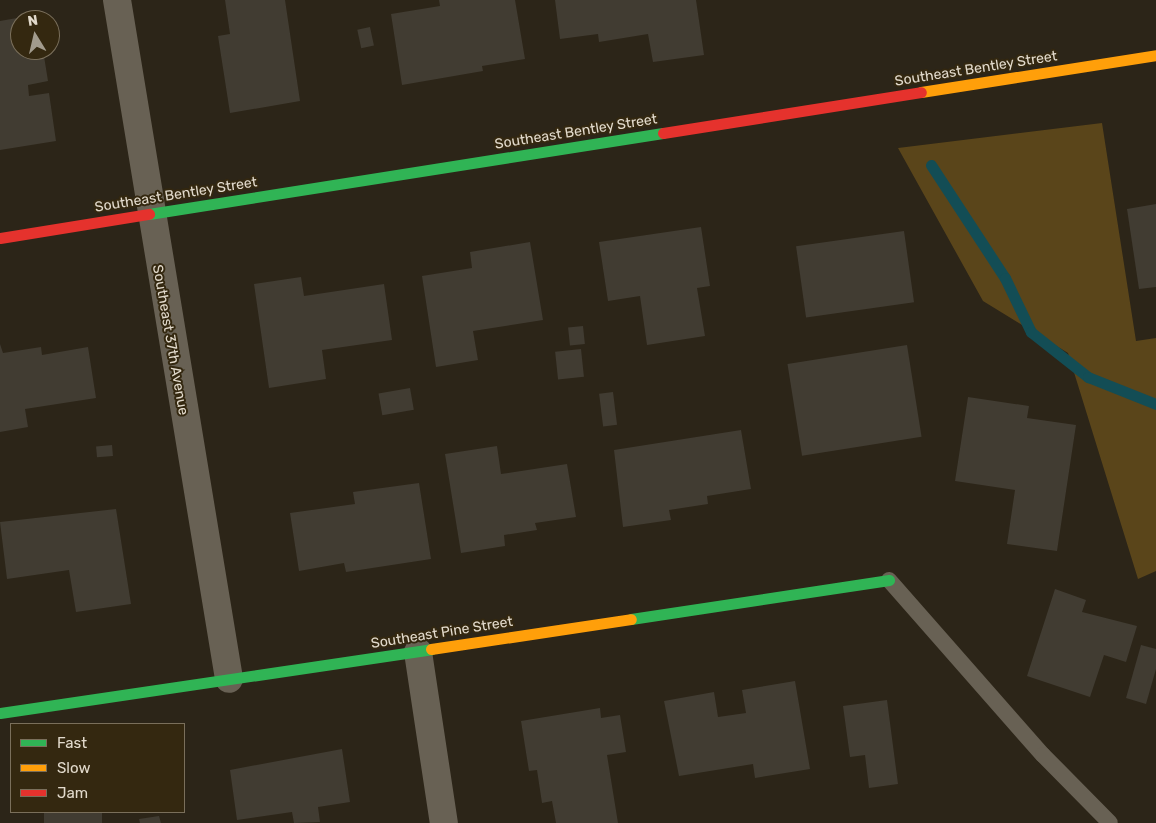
<!DOCTYPE html>
<html>
<head>
<meta charset="utf-8">
<style>
	body { margin:0 }
	#map { position:relative; width:1156px; height:823px; overflow:hidden; background:#2c2518; font-family:Rubik,sans-serif }
	div>[style] { position:absolute }
	.green>* { inset:0; background:#5a451a }
	.stream>* { height:11px; margin:-5.5px; padding:0 5.5px; transform-origin:5.5px; border-radius:5.5px; background:#134d55 }
	.building>* { inset:0; background:#413c32; transform-origin:0 0 }
	.lane>* { height:16px; margin:-8px; padding:0 8px; transform-origin:8px; border-radius:8px; background:#686154 }
	.street>* { height:28px; margin:-14px; padding:0 14px; transform-origin:14px; border-radius:14px; background:#686154 }
	.fast>* { height:11px; margin:-5.5px; padding:0 5.5px; transform-origin:5.5px; border-radius:5.5px; background:#30b455 }
	.slow>* { height:11px; margin:-5.5px; padding:0 5.5px; transform-origin:5.5px; border-radius:5.5px; background:#ff9f0a }
	.jam>* { height:11px; margin:-5.5px; padding:0 5.5px; transform-origin:5.5px; border-radius:5.5px; background:#e5322d }
	span { translate:-50% -50%; white-space:nowrap; text-align:center; line-height:1.15; -webkit-text-stroke:4px #342810; paint-order:stroke }
	.street-label { font-size:14px; color:#e2dacc }
	.legend { position:absolute; left:10px; top:723px; width:175px; height:90px; box-sizing:border-box; background:#342810; border:1px solid #7a6f5b; margin:0; padding:6px 9px; list-style:none; font-size:15px; color:#e2dacc }
	.legend li { display:flex; align-items:center; gap:10px; height:25px }
	.legend b { width:25px; border:1px solid #7a6f5b }
	.north { position:absolute; left:10px; top:10px; width:50px; height:50px; box-sizing:border-box; background:#342810; border:1px solid #7a6f5b; border-radius:50%; rotate:351deg; font-size:14px; font-weight:700; line-height:20px; text-align:center; color:#e2dacc }
	.north::after { content:''; display:block; margin:auto; width:18px; height:22px; background:#a29b8d; clip-path:polygon(50% 0,100% 100%,50% 72%,0 100%) }
</style>
</head>
<body>
<div id="map">
	<div class="green">
		<div style="clip-path:polygon(1102px 123px,1136px 341px,1156px 338px,1156px 571px,1138px 579px,1068px 353px,983px 301px,898px 148px)"></div>
	</div>
	<div class="stream">
		<div style="left:931px;top:165px;width:135px;rotate:56.8deg"></div>
		<div style="left:1005px;top:278px;width:60px;rotate:64.3deg"></div>
		<div style="left:1031px;top:332px;width:73px;rotate:38.3deg"></div>
		<div style="left:1088px;top:377px;width:73px;rotate:21.7deg"></div>
	</div>
	<div class="building">
		<div style="clip-path:polygon(225px 0,285px 0,300px 101px,230px 113px,218px 36px,230px 34px)"></div>
		<div style="clip-path:polygon(439px 0,515px 0,525px 59px,482px 66px,483px 71px,402px 85px,391px 14px,440px 6px)"></div>
		<div style="clip-path:polygon(555px 0,696px 0,704px 55px,653px 62px,648px 34px,599px 42px,598px 34px,560px 39px)"></div>
		<div style="clip-path:polygon(17px 18px,20px 50px,43px 50px,48px 81px,28px 85px,29px 96px,49px 93px,56px 141px,0 150px,0 21px)"></div>
		<div style="left:370px;top:27px;width:19px;height:13px;rotate:78deg"></div>
		<div style="clip-path:polygon(1156px 204px,1156px 287px,1139px 289px,1127px 209px)"></div>
		<div style="clip-path:polygon(701px 227px,710px 286px,697px 288px,705px 336px,647px 345px,640px 296px,608px 301px,599px 242px)"></div>
		<div style="left:904px;top:231px;width:72px;height:109px;rotate:82deg"></div>
		<div style="clip-path:polygon(530px 242px,543px 320px,473px 331px,478px 360px,436px 367px,422px 276px,472px 268px,470px 252px)"></div>
		<div style="clip-path:polygon(301px 277px,304px 296px,384px 284px,392px 340px,322px 350px,326px 379px,269px 388px,254px 284px)"></div>
		<div style="left:583px;top:326px;width:18px;height:15px;rotate:84deg"></div>
		<div style="clip-path:polygon(0 344px,3px 353px,41px 347px,42px 355px,88px 347px,96px 398px,25px 409px,28px 427px,0 432px)"></div>
		<div style="left:907px;top:345px;width:93px;height:121px;rotate:81deg"></div>
		<div style="left:581px;top:349px;width:28px;height:26px;rotate:84deg"></div>
		<div style="left:410px;top:388px;width:22px;height:32px;rotate:80deg"></div>
		<div style="left:613px;top:392px;width:33px;height:14px;rotate:83deg"></div>
		<div style="clip-path:polygon(968px 397px,1029px 406px,1027px 418px,1076px 425px,1057px 551px,1007px 544px,1015px 490px,955px 481px)"></div>
		<div style="clip-path:polygon(741px 430px,751px 489px,707px 496px,708px 504px,669px 510px,671px 520px,623px 527px,614px 450px)"></div>
		<div style="left:112px;top:445px;width:11px;height:16px;rotate:85deg"></div>
		<div style="clip-path:polygon(497px 446px,501px 474px,567px 464px,576px 517px,535px 523px,537px 530px,504px 535px,505px 546px,461px 553px,445px 454px)"></div>
		<div style="clip-path:polygon(419px 483px,431px 559px,346px 572px,344px 563px,299px 571px,290px 513px,355px 504px,353px 492px)"></div>
		<div style="clip-path:polygon(116px 509px,131px 604px,76px 612px,69px 570px,7px 579px,0 522px)"></div>
		<div style="clip-path:polygon(1055px 589px,1086px 600px,1082px 612px,1137px 626px,1126px 662px,1104px 655px,1090px 697px,1027px 676px)"></div>
		<div style="clip-path:polygon(1141px 645px,1156px 649px,1156px 669px,1146px 704px,1126px 698px)"></div>
		<div style="clip-path:polygon(795px 681px,810px 769px,755px 778px,753px 764px,679px 776px,664px 701px,714px 692px,718px 717px,746px 713px,742px 690px)"></div>
		<div style="clip-path:polygon(887px 700px,898px 784px,869px 788px,865px 755px,850px 757px,843px 706px)"></div>
		<div style="clip-path:polygon(600px 708px,601px 718px,620px 715px,626px 752px,607px 755px,618px 823px,556px 823px,552px 801px,542px 803px,537px 770px,529px 771px,521px 721px)"></div>
		<div style="clip-path:polygon(342px 749px,350px 802px,318px 807px,320px 822px,294px 823px,292px 812px,237px 820px,230px 770px)"></div>
		<div style="left:44px;top:812px;width:58px;height:11px"></div>
		<div style="clip-path:polygon(159px 816px,161px 823px,140px 823px,139px 819px)"></div>
	</div>
	<div class="lane">
		<div style="left:889px;top:580px;width:233px;rotate:48.7deg"></div>
		<div style="left:1043px;top:755px;width:95px;rotate:45.4deg"></div>
	</div>
	<div class="street">
		<div style="left:117px;top:0;width:688px;rotate:80.63deg"></div>
		<div style="left:418px;top:652px;width:173px;rotate:81.4deg"></div>
	</div>
	<div class="fast">
		<div style="left:149px;top:214px;width:520px;rotate:-8.96deg"></div>
		<div style="left:631px;top:619px;width:261px;rotate:-8.6deg"></div>
		<div style="left:0;top:713px;width:436px;rotate:-8.4deg"></div>
	</div>
	<div class="slow">
		<div style="left:921px;top:92px;width:238px;rotate:-8.9deg"></div>
		<div style="left:431px;top:649px;width:202px;rotate:-8.5deg"></div>
	</div>
	<div class="jam">
		<div style="left:663px;top:133px;width:261px;rotate:-9deg"></div>
		<div style="left:0;top:238px;width:151px;rotate:-9.2deg"></div>
	</div>
	<div class="street-label">
		<span style="left:976px;top:69px;rotate:-9deg">Southeast Bentley Street</span>
		<span style="left:576px;top:132px;rotate:-9deg">Southeast Bentley Street</span>
		<span style="left:176px;top:195px;rotate:-9deg">Southeast Bentley Street</span>
		<span style="left:170px;top:340px;rotate:80deg">Southeast 37th Avenue</span>
		<span style="left:442px;top:633px;rotate:-9deg">Southeast Pine Street</span>
	</div>
	<ul class="legend">
	<li><b style="height:6px;background:#30b455"></b>Fast</li>
	<li><b style="height:6px;background:#ff9f0a"></b>Slow</li>
	<li><b style="height:6px;background:#e5322d"></b>Jam</li>
	</ul>
	<div class="north">N</div>
</div>
</body>
</html>
